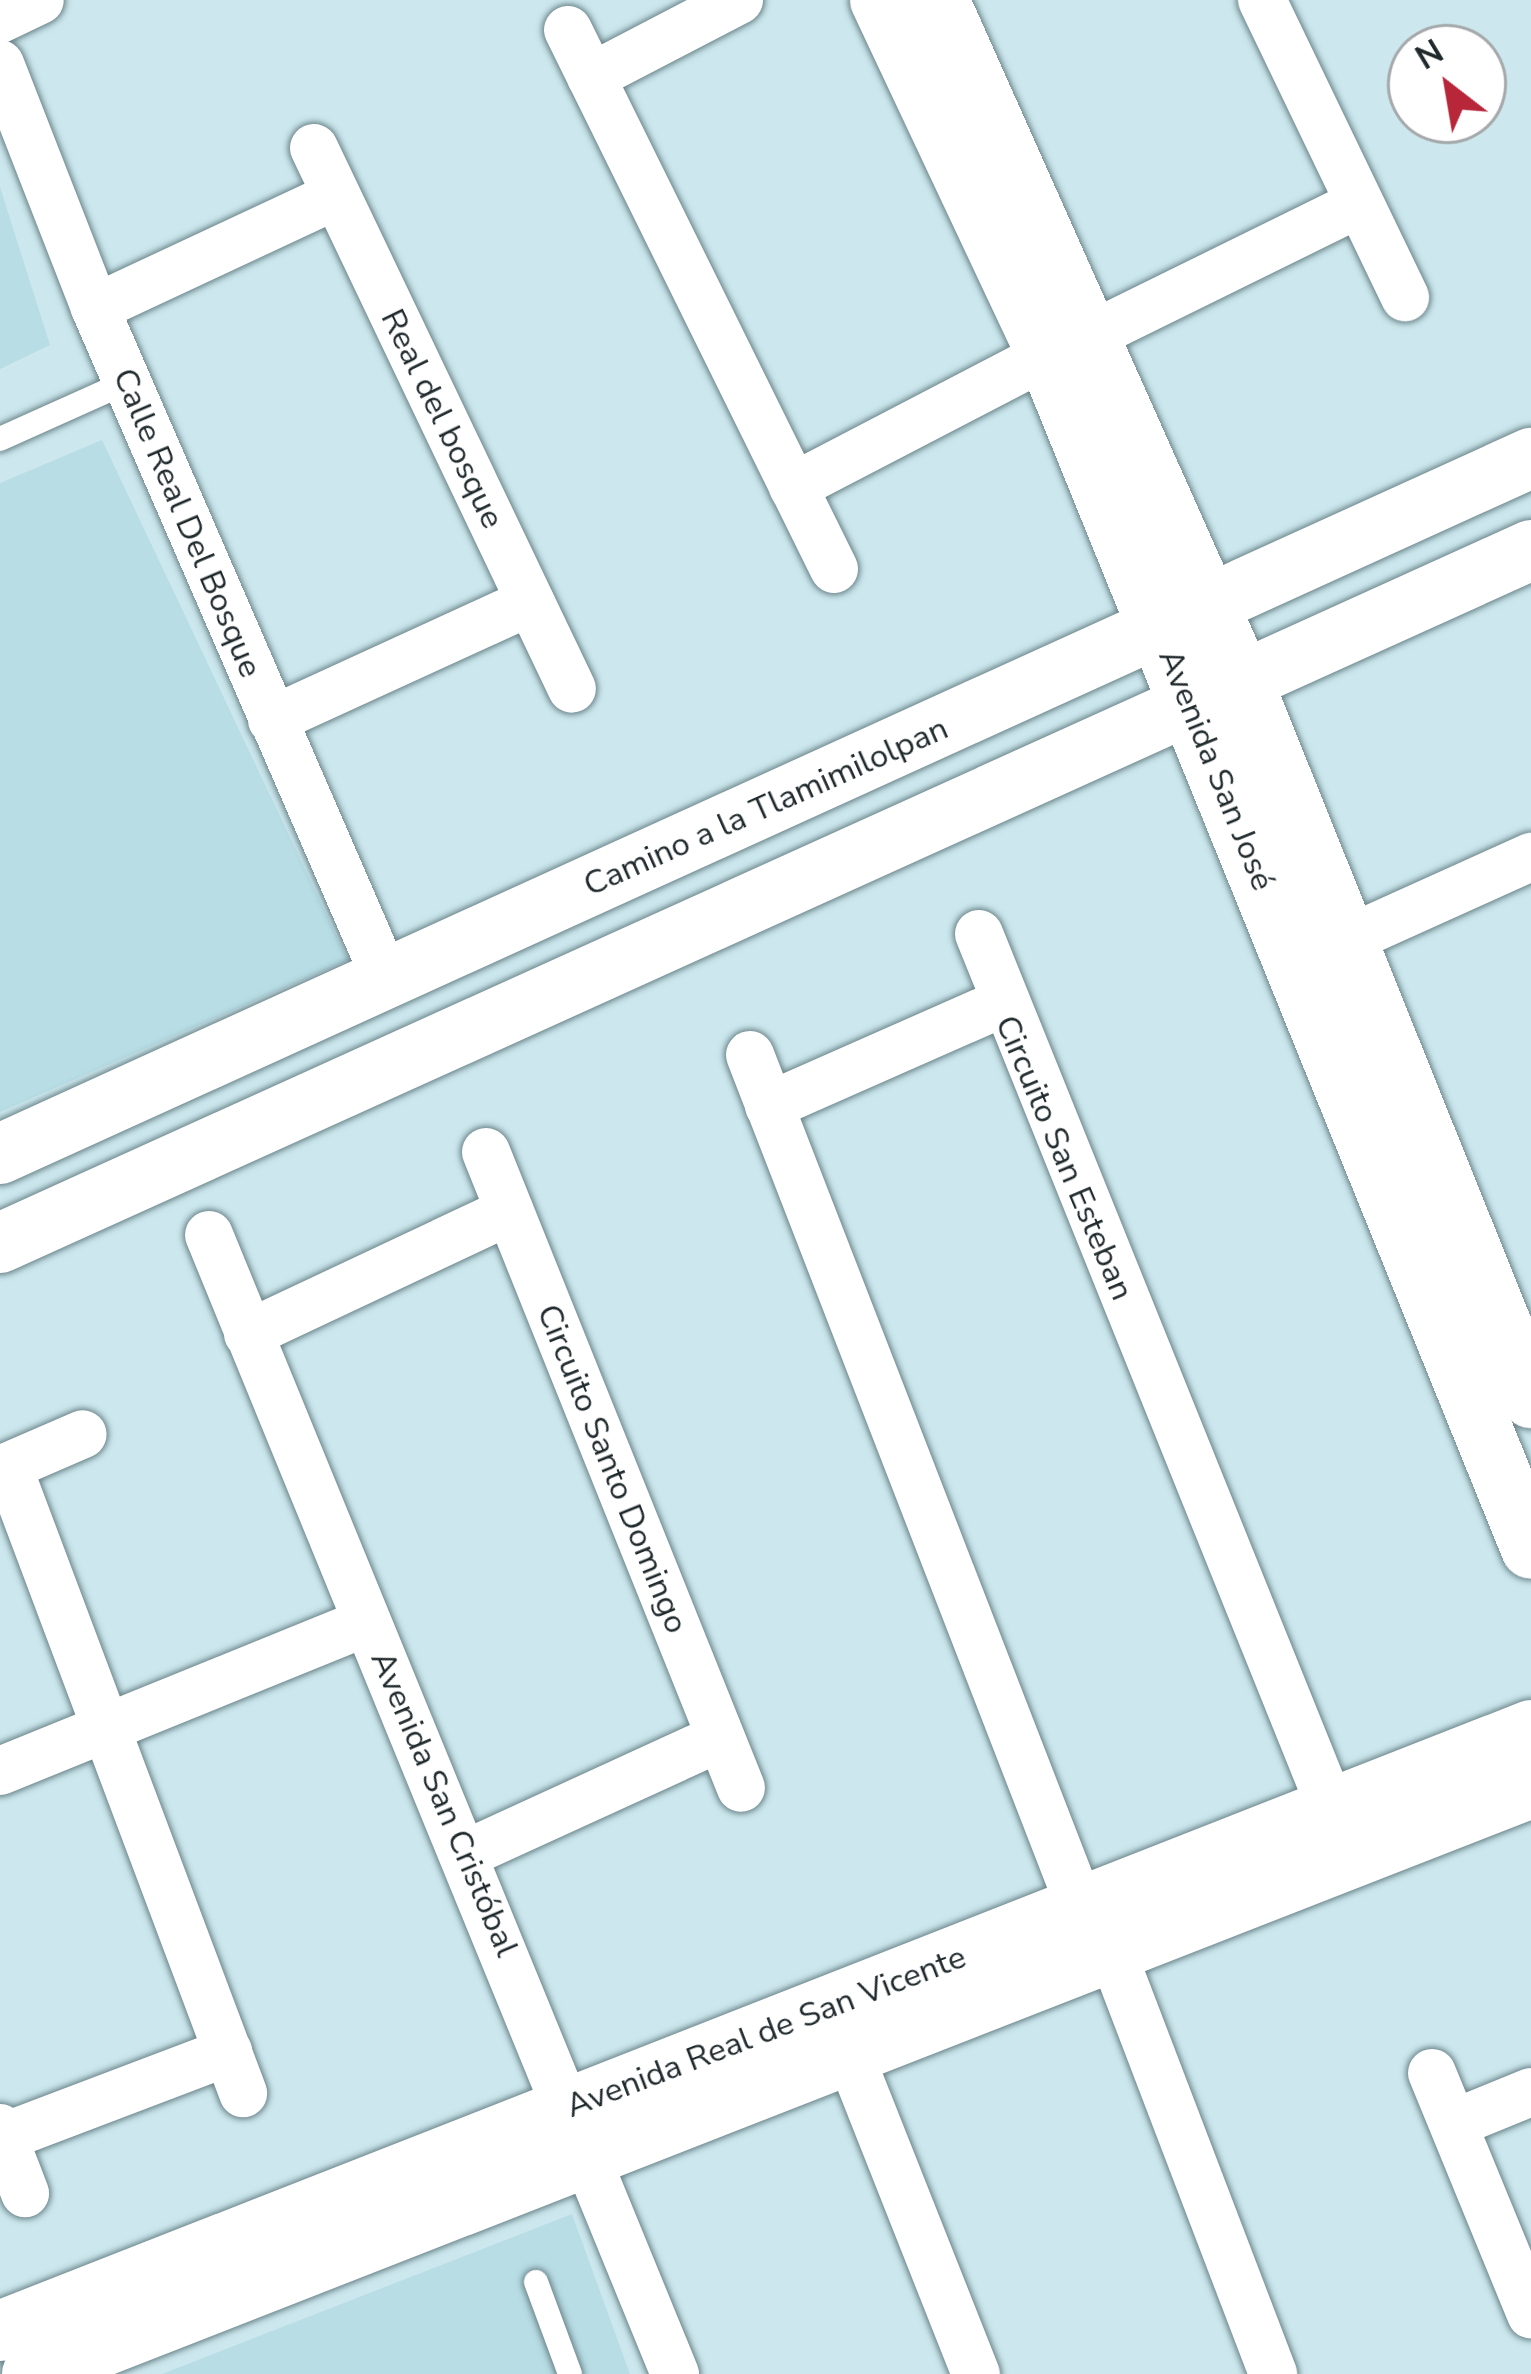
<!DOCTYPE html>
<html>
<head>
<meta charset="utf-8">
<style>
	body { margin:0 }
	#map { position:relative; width:1531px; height:2374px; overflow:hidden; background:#cce8ee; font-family:"Nunito Sans",sans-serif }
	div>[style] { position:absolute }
	.built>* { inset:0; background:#b8dde5 }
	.roads { filter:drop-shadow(0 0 3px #6b848a) drop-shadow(0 0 3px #6b848a) }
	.service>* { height:24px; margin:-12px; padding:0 12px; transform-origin:12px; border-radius:12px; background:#fff }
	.minor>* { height:48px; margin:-24px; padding:0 24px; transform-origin:24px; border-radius:24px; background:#fff }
	.tertiary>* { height:60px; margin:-30px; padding:0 30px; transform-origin:30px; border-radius:30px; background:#fff }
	span { translate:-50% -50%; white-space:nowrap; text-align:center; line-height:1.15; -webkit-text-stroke:9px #fff; paint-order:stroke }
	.street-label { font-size:33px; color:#1f292c }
	.north { position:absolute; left:1387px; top:24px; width:120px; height:120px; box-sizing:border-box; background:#fff; border:3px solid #a5a9ab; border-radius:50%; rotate:329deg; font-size:33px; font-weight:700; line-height:48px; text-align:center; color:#1f292c }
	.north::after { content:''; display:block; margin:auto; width:42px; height:54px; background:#b82739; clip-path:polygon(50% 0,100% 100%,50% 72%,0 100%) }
</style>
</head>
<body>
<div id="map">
	<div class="built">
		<div style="clip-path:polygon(0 187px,50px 345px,0 369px)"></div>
		<div style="clip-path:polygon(102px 440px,348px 960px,0 1112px,0 483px)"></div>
		<div style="clip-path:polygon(572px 2214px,630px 2374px,162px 2374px)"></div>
	</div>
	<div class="roads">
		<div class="service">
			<div style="left:0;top:439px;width:139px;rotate:-24.2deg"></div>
			<div style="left:536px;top:2282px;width:98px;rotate:69.7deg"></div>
		</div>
		<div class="minor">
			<div style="left:1262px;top:0;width:330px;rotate:64.3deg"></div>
			<div style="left:0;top:19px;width:44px;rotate:-25.4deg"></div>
			<div style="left:568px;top:30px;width:601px;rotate:63.73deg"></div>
			<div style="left:0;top:64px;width:262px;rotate:68.7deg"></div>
			<div style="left:95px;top:308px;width:729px;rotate:66.56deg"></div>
			<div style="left:591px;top:77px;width:167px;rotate:-27.5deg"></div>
			<div style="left:314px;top:148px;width:599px;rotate:64.5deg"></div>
			<div style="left:95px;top:308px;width:265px;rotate:-25deg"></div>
			<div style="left:1094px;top:334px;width:292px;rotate:-26.2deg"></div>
			<div style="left:793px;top:487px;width:286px;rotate:-27.5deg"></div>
			<div style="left:272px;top:720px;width:284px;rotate:-24.6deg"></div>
			<div style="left:979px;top:934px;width:942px;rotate:68.06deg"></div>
			<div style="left:1349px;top:939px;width:200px;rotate:-24.3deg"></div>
			<div style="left:750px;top:1055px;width:916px;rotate:68.81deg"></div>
			<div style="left:769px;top:1106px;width:256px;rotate:-23.8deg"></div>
			<div style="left:486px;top:1152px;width:685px;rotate:68.15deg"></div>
			<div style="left:209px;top:1235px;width:1231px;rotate:67.75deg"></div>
			<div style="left:248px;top:1334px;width:289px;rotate:-25.2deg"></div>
			<div style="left:8px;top:1467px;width:669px;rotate:69.42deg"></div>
			<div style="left:0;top:1470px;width:90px;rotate:-23.4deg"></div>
			<div style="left:0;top:1771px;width:396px;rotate:-22.1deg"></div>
			<div style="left:468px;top:1853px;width:276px;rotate:-24.6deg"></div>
			<div style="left:1112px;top:1952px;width:452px;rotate:69.1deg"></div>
			<div style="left:850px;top:2056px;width:342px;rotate:68.4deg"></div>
			<div style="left:1432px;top:2073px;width:261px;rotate:67.7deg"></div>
			<div style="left:1455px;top:2123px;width:82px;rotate:-22.2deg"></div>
			<div style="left:0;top:2128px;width:70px;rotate:69deg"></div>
			<div style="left:4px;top:2137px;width:240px;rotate:-20.8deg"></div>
		</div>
		<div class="tertiary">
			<div style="left:880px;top:0;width:392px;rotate:64.8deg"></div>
			<div style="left:1047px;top:355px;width:1288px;rotate:67.93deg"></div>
			<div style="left:939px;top:0;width:747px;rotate:65.98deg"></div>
			<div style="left:1243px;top:682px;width:772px;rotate:68.09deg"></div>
			<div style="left:0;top:1154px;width:1682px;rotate:-24.45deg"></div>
			<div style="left:0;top:1243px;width:1681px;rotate:-24.35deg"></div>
			<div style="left:0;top:2331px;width:1645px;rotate:-21.43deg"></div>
			<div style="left:32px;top:2374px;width:1609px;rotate:-21.35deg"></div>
		</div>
	</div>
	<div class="street-label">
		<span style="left:442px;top:419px;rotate:64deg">Real del bosque</span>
		<span style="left:187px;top:523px;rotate:67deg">Calle Real Del Bosque</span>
		<span style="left:1216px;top:770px;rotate:68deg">Avenida San José</span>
		<span style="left:766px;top:807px;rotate:-24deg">Camino a la Tlamimilolpan</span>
		<span style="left:1064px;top:1158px;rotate:67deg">Circuito San Esteban</span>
		<span style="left:612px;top:1469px;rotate:68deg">Circuito Santo Domingo</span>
		<span style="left:444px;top:1804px;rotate:67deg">Avenida San Cristóbal</span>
		<span style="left:766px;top:2032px;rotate:-21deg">Avenida Real de San Vicente</span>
	</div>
	<div class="north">N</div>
</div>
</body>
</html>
